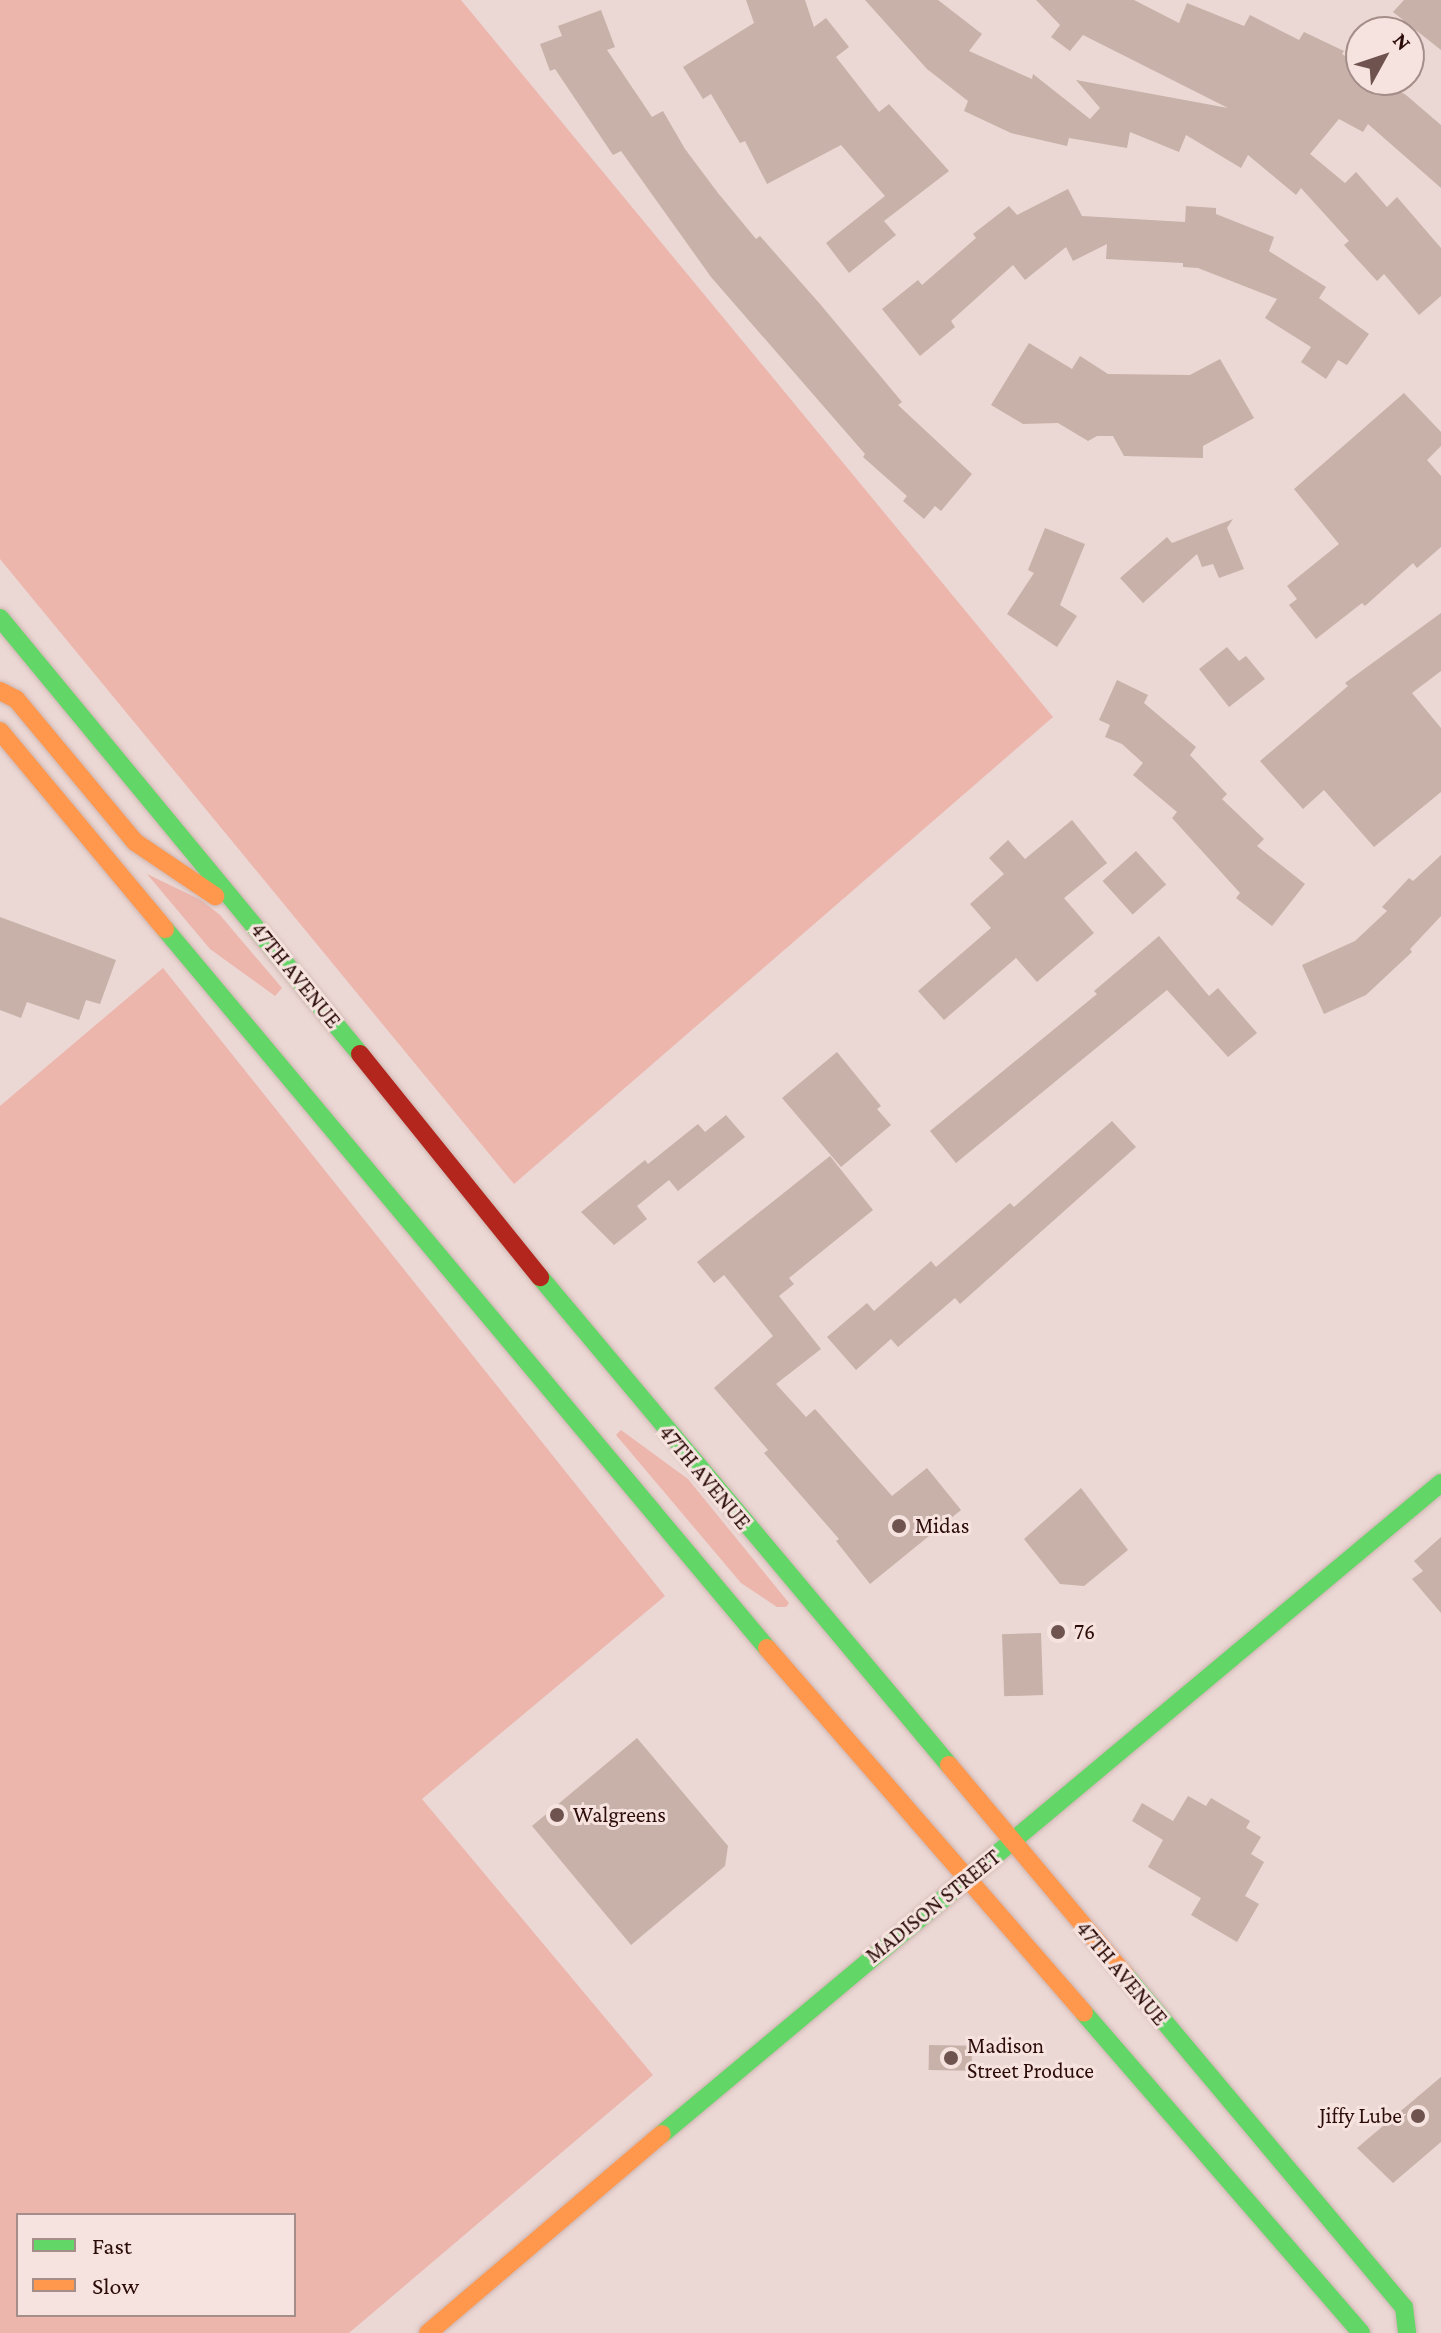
<!DOCTYPE html>
<html>
<head>
<meta charset="utf-8">
<style>
	body { margin:0 }
	#map { position:relative; width:1441px; height:2333px; overflow:hidden; background:#ebd7d4; font-family:"Crimson Pro",serif }
	div>[style] { position:absolute }
	.green>* { inset:0; background:#ecb6ad }
	.building>* { inset:0; background:#c8b1a8; transform-origin:0 0 }
	.roads { filter:drop-shadow(0 0 2px #cdb4af) drop-shadow(0 0 2px #cdb4af) }
	.fast>* { height:18px; margin:-9px; padding:0 9px; transform-origin:9px; border-radius:9px; background:#63d668 }
	.slow>* { height:18px; margin:-9px; padding:0 9px; transform-origin:9px; border-radius:9px; background:#ff974d }
	.jam>* { height:18px; margin:-9px; padding:0 9px; transform-origin:9px; border-radius:9px; background:#b3261e }
	.dots>* { width:22px; height:22px; translate:-50% -50%; box-sizing:border-box; border:4px solid #f6e3df; border-radius:50% }
	span { translate:-50% -50%; white-space:nowrap; text-align:center; line-height:1.15; -webkit-text-stroke:6px #f6e3df; paint-order:stroke }
	.street-label { font-size:22px; color:#2b0c08 }
	.poi-label { font-size:22px; color:#2b0c08 }
	.left { translate:0 -50%; text-align:left }
	.right { translate:-100% -50%; text-align:right }
	.legend { position:absolute; left:16px; top:2213px; width:280px; height:104px; box-sizing:border-box; background:#f6e3df; border:2px solid #a58d89; margin:0; padding:10px 14px; list-style:none; font-size:24px; color:#2b0c08 }
	.legend li { display:flex; align-items:center; gap:16px; height:40px }
	.legend b { width:40px; border:2px solid #a58d89 }
	.north { position:absolute; left:1345px; top:16px; width:80px; height:80px; box-sizing:border-box; background:#f6e3df; border:2px solid #a58d89; border-radius:50%; rotate:50deg; font-size:22px; font-weight:700; line-height:32px; text-align:center; color:#2b0c08 }
	.north::after { content:''; display:block; margin:auto; width:28px; height:36px; background:#6e534f; clip-path:polygon(50% 0,100% 100%,50% 72%,0 100%) }
</style>
</head>
<body>
<div id="map">
	<div class="green">
		<div style="clip-path:polygon(0 0,461px 0,1053px 717px,514px 1184px,0 559px)"></div>
		<div style="clip-path:polygon(147px 874px,201px 900px,220px 915px,282px 988px,275px 996px,210px 949px)"></div>
		<div style="clip-path:polygon(evenodd,163px 968px,665px 1596px,422px 1799px,653px 2075px,349px 2333px,0 2333px,0 1106px,163px 968px,18px 2215px,294px 2215px,294px 2315px,18px 2315px,18px 2215px)"></div>
		<div style="clip-path:polygon(621px 1430px,688px 1479px,789px 1603px,786px 1607px,777px 1607px,741px 1583px,616px 1435px)"></div>
	</div>
	<div class="building">
		<div style="clip-path:polygon(746px 0,805px 0,814px 27px,826px 18px,849px 47px,836px 57px,879px 112px,889px 104px,949px 171px,884px 221px,896px 235px,849px 273px,826px 243px,885px 196px,841px 145px,767px 184px,745px 141px,740px 143px,711px 94px,703px 99px,683px 67px,754px 23px)"></div>
		<div style="clip-path:polygon(865px 0,938px 0,982px 34px,969px 51px,1032px 79px,1033px 74px,1090px 119px,1100px 108px,1076px 80px,1228px 108px,1083px 35px,1070px 51px,1051px 37px,1060px 25px,1036px 0,1134px 0,1179px 23px,1187px 3px,1244px 26px,1250px 15px,1299px 40px,1304px 32px,1344px 51px,1342px 54px,1361px 66px,1361px 80px,1382px 80px,1406px 95px,1441px 125px,1441px 188px,1368px 124px,1363px 132px,1339px 119px,1310px 154px,1345px 183px,1356px 172px,1387px 207px,1397px 197px,1441px 248px,1441px 296px,1419px 315px,1384px 274px,1377px 281px,1344px 245px,1349px 241px,1301px 188px,1296px 195px,1248px 155px,1241px 168px,1186px 135px,1179px 152px,1130px 132px,1127px 148px,1069px 138px,1067px 146px,1011px 133px,964px 111px,968px 101px,927px 69px)"></div>
		<div style="clip-path:polygon(1404px 0,1441px 0,1441px 50px,1393px 12px)"></div>
		<div style="clip-path:polygon(601px 10px,615px 47px,607px 50px,652px 117px,663px 111px,685px 149px,718px 193px,756px 239px,760px 236px,820px 304px,902px 402px,898px 405px,972px 474px,941px 511px,935px 506px,924px 519px,903px 501px,907px 496px,863px 457px,865px 454px,711px 277px,621px 151px,613px 155px,555px 69px,550px 71px,540px 44px,562px 36px,558px 26px)"></div>
		<div style="clip-path:polygon(1068px 189px,1082px 216px,1185px 222px,1186px 206px,1216px 208px,1216px 214px,1274px 237px,1269px 251px,1326px 287px,1319px 298px,1369px 334px,1347px 365px,1338px 360px,1326px 379px,1301px 362px,1311px 347px,1265px 318px,1277px 299px,1198px 268px,1183px 267px,1183px 263px,1106px 259px,1107px 244px,1073px 261px,1066px 247px,1025px 280px,1013px 265px,951px 321px,955px 327px,920px 356px,882px 309px,918px 280px,922px 285px,976px 238px,973px 234px,1009px 206px,1017px 215px)"></div>
		<div style="clip-path:polygon(1029px 343px,1072px 369px,1080px 356px,1108px 374px,1190px 375px,1220px 359px,1254px 418px,1203px 446px,1203px 458px,1124px 456px,1113px 436px,1097px 436px,1088px 441px,1058px 423px,1023px 424px,991px 405px)"></div>
		<div style="clip-path:polygon(1404px 393px,1441px 432px,1441px 446px,1427px 460px,1441px 476px,1441px 547px,1417px 568px,1413px 563px,1365px 606px,1362px 603px,1316px 639px,1289px 605px,1297px 599px,1287px 586px,1339px 544px,1294px 489px)"></div>
		<div style="clip-path:polygon(1233px 519px,1227px 528px,1244px 569px,1219px 578px,1213px 564px,1202px 567px,1197px 554px,1143px 603px,1120px 578px,1167px 537px,1172px 543px)"></div>
		<div style="clip-path:polygon(1045px 528px,1085px 544px,1060px 605px,1077px 616px,1057px 647px,1007px 614px,1034px 573px,1028px 570px)"></div>
		<div style="clip-path:polygon(1441px 613px,1441px 671px,1412px 693px,1441px 728px,1441px 792px,1374px 847px,1324px 790px,1303px 809px,1260px 761px,1348px 686px,1345px 683px)"></div>
		<div style="clip-path:polygon(1227px 647px,1239px 661px,1246px 656px,1265px 679px,1229px 707px,1199px 669px)"></div>
		<div style="clip-path:polygon(1117px 680px,1148px 695px,1144px 703px,1196px 747px,1190px 755px,1227px 794px,1222px 799px,1264px 839px,1257px 846px,1305px 884px,1272px 926px,1236px 898px,1240px 893px,1172px 818px,1177px 812px,1133px 775px,1143px 763px,1122px 744px,1105px 737px,1110px 725px,1099px 720px)"></div>
		<div style="clip-path:polygon(1072px 820px,1107px 863px,1064px 898px,1094px 933px,1037px 982px,1016px 958px,944px 1020px,918px 991px,991px 928px,970px 904px,1004px 874px,989px 858px,1008px 840px,1025px 859px)"></div>
		<div style="left:1136px;top:851px;width:45px;height:45px;rotate:48deg"></div>
		<div style="clip-path:polygon(1441px 855px,1441px 916px,1410px 949px,1412px 952px,1366px 995px,1324px 1014px,1302px 965px,1355px 941px,1387px 911px,1382px 907px,1409px 878px,1413px 881px)"></div>
		<div style="clip-path:polygon(0 917px,116px 960px,100px 1004px,86px 1000px,79px 1020px,27px 1002px,21px 1018px,0 1010px)"></div>
		<div style="clip-path:polygon(1159px 936px,1209px 996px,1218px 988px,1257px 1033px,1228px 1057px,1167px 990px,956px 1163px,930px 1131px,1097px 994px,1094px 991px)"></div>
		<div style="clip-path:polygon(837px 1052px,881px 1106px,877px 1109px,891px 1125px,841px 1167px,782px 1098px)"></div>
		<div style="clip-path:polygon(726px 1115px,745px 1137px,678px 1191px,669px 1180px,637px 1206px,647px 1219px,614px 1245px,581px 1212px,645px 1160px,648px 1164px,698px 1124px,705px 1132px)"></div>
		<div style="clip-path:polygon(1112px 1121px,1136px 1147px,960px 1304px,955px 1298px,898px 1347px,891px 1339px,856px 1370px,827px 1337px,867px 1303px,874px 1311px,931px 1261px,936px 1267px,1010px 1203px,1014px 1207px)"></div>
		<div style="clip-path:polygon(830px 1156px,873px 1210px,789px 1278px,794px 1284px,779px 1296px,821px 1349px,776px 1384px,806px 1417px,815px 1409px,892px 1496px,927px 1468px,961px 1510px,870px 1584px,836px 1541px,839px 1539px,764px 1453px,768px 1450px,714px 1388px,773px 1336px,724px 1275px,714px 1283px,697px 1262px)"></div>
		<div style="clip-path:polygon(1081px 1488px,1128px 1550px,1084px 1586px,1060px 1584px,1024px 1539px)"></div>
		<div style="clip-path:polygon(1441px 1537px,1441px 1613px,1412px 1579px,1423px 1571px,1414px 1561px)"></div>
		<div style="left:1041px;top:1633px;width:62px;height:39px;rotate:88deg"></div>
		<div style="clip-path:polygon(637px 1738px,728px 1846px,725px 1866px,631px 1945px,532px 1826px)"></div>
		<div style="clip-path:polygon(1188px 1796px,1206px 1806px,1211px 1798px,1250px 1821px,1246px 1828px,1261px 1837px,1251px 1854px,1264px 1862px,1245px 1896px,1259px 1904px,1237px 1942px,1191px 1915px,1201px 1898px,1148px 1867px,1163px 1840px,1132px 1821px,1142px 1803px,1173px 1821px)"></div>
		<div style="left:929px;top:2045px;width:43px;height:25px;rotate:1deg"></div>
		<div style="clip-path:polygon(1441px 2077px,1441px 2142px,1393px 2183px,1357px 2148px)"></div>
	</div>
	<div class="roads">
		<div class="fast">
			<div style="left:0;top:618px;width:565px;rotate:50.45deg"></div>
			<div style="left:165px;top:929px;width:938px;rotate:50.06deg"></div>
			<div style="left:540px;top:1277px;width:637px;rotate:50.03deg"></div>
			<div style="left:1126px;top:1976px;width:432px;rotate:50deg"></div>
			<div style="left:1404px;top:2307px;width:26px;rotate:83deg"></div>
			<div style="left:1084px;top:2013px;width:423px;rotate:49.1deg"></div>
			<div style="left:662px;top:2134px;width:1015px;rotate:-39.89deg"></div>
		</div>
		<div class="slow">
			<div style="left:0;top:691px;width:18px;rotate:27deg"></div>
			<div style="left:16px;top:699px;width:186px;rotate:50.2deg"></div>
			<div style="left:135px;top:842px;width:97px;rotate:34deg"></div>
			<div style="left:0;top:731px;width:258px;rotate:50.2deg"></div>
			<div style="left:767px;top:1648px;width:483px;rotate:49deg"></div>
			<div style="left:949px;top:1765px;width:275px;rotate:50deg"></div>
			<div style="left:428px;top:2333px;width:307px;rotate:-40.4deg"></div>
		</div>
		<div class="jam">
			<div style="left:360px;top:1054px;width:287px;rotate:51.1deg"></div>
		</div>
	</div>
	<div class="dots">
		<div style="left:899px;top:1526px;background:#6e534f"></div>
		<div style="left:1058px;top:1632px;background:#6e534f"></div>
		<div style="left:557px;top:1815px;background:#6e534f"></div>
		<div style="left:951px;top:2058px;background:#6e534f"></div>
		<div style="left:1418px;top:2116px;background:#6e534f"></div>
	</div>
	<div class="street-label">
		<span style="left:296px;top:975px;rotate:51deg">47TH AVENUE</span>
		<span style="left:705px;top:1477px;rotate:50deg">47TH AVENUE</span>
		<span style="left:933px;top:1906px;rotate:-39deg">MADISON STREET</span>
		<span style="left:1122px;top:1973px;rotate:50deg">47TH AVENUE</span>
	</div>
	<div class="poi-label">
		<span class="left" style="left:915px;top:1526px">Midas</span>
		<span class="left" style="left:1074px;top:1632px">76</span>
		<span class="left" style="left:573px;top:1815px">Walgreens</span>
		<span class="left" style="left:967px;top:2058px">Madison<br>Street Produce</span>
		<span class="right" style="left:1402px;top:2116px">Jiffy Lube</span>
	</div>
	<ul class="legend">
	<li><b style="height:10px;background:#63d668"></b>Fast</li>
	<li><b style="height:10px;background:#ff974d"></b>Slow</li>
	</ul>
	<div class="north">N</div>
</div>
</body>
</html>
